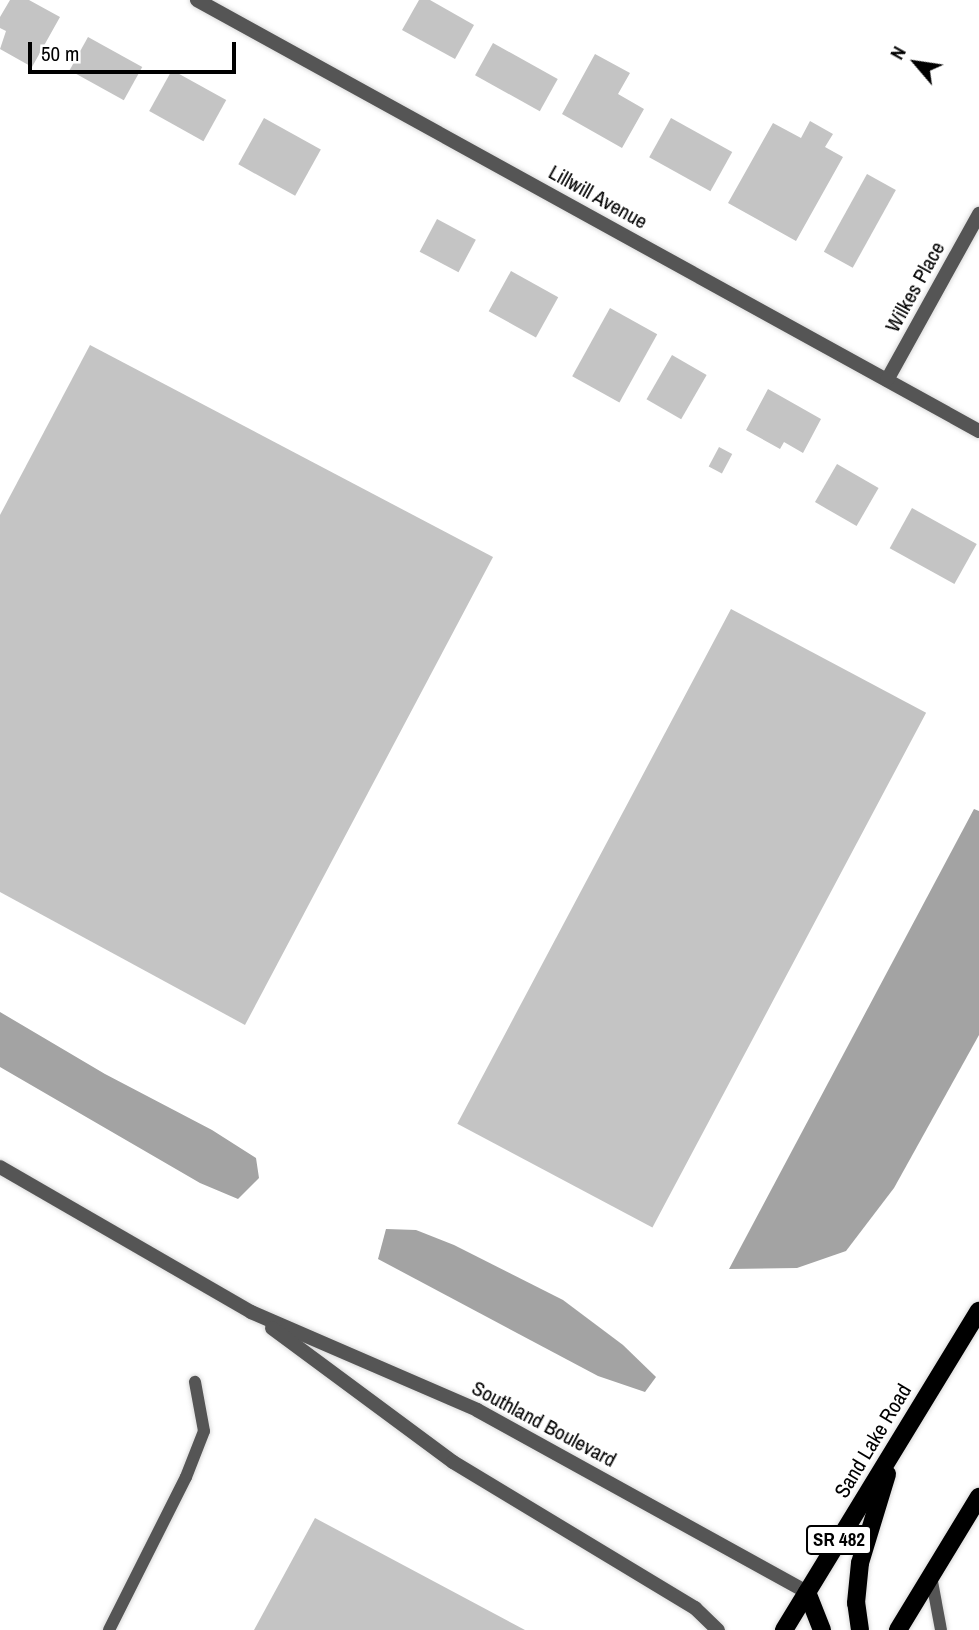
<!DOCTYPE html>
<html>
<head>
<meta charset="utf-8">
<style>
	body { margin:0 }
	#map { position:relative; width:979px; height:1630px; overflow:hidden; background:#fff; font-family:"Archivo Narrow",sans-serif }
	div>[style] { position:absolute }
	.water>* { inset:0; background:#a3a3a3 }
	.building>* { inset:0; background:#c4c4c4; transform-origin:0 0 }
	.roads { filter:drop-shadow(0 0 2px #dbdbdb) drop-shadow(0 0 2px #dbdbdb) }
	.service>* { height:12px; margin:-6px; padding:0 6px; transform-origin:6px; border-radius:6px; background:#555 }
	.minor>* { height:14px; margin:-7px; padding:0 7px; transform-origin:7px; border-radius:7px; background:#555 }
	.tertiary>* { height:14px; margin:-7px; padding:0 7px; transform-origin:7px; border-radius:7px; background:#555 }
	.primary>* { height:18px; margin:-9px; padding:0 9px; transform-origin:9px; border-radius:9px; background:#000 }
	span { translate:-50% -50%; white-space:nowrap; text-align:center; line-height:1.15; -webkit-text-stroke:5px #fff; paint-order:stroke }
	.shield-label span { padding:2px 5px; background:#fff; border:2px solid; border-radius:5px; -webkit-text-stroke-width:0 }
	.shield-label { font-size:19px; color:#000; font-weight:700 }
	.street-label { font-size:21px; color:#000 }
	.north { position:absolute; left:881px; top:28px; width:70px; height:70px; -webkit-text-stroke:5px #fff; paint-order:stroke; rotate:299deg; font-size:19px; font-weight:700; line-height:28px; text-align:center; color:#000 }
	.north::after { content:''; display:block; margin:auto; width:24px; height:32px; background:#000; clip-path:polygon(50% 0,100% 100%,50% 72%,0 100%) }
	.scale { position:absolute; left:28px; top:42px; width:208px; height:32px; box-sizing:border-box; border:4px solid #000; border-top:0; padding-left:9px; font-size:21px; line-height:24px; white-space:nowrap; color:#000; -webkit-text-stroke:5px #fff; paint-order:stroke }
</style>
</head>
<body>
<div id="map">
	<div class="water">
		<div style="clip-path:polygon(974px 809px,979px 811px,979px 1035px,894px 1188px,846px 1251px,797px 1268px,729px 1269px)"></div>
		<div style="clip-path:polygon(0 1012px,105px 1074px,212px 1130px,256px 1158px,259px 1178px,238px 1199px,200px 1183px,0 1067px)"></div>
		<div style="clip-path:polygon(386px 1229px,416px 1230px,454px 1245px,563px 1300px,623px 1345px,656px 1377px,645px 1392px,598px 1376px,378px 1259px)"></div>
	</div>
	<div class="building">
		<div style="clip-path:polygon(10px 0,29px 0,60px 17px,32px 67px,0 49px,6px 31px,0 28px,0 17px)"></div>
		<div style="clip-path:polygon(419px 0,430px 0,474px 25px,455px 59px,402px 30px)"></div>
		<div style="left:88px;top:37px;width:62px;height:38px;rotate:29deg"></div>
		<div style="left:493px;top:43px;width:74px;height:37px;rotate:29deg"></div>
		<div style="clip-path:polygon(595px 54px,630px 73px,618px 94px,644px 109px,622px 148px,562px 114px)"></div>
		<div style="left:172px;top:70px;width:62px;height:47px;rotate:29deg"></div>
		<div style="left:264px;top:118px;width:65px;height:53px;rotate:29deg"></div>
		<div style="left:671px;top:118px;width:70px;height:45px;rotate:29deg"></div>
		<div style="clip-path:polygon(810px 121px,833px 134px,825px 147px,843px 157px,796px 241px,728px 203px,773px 123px,801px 138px)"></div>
		<div style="left:867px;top:174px;width:33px;height:89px;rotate:29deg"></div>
		<div style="left:437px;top:219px;width:44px;height:37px;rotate:28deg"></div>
		<div style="left:511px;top:271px;width:54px;height:46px;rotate:29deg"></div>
		<div style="left:610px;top:308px;width:54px;height:78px;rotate:29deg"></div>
		<div style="clip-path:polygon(90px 345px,493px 557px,245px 1025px,0 892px,0 515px)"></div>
		<div style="left:672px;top:355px;width:40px;height:51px;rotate:30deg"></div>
		<div style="clip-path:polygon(768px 389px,821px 419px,803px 453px,784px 442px,780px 449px,746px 430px)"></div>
		<div style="left:719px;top:447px;width:15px;height:22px;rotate:28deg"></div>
		<div style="left:837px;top:464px;width:48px;height:44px;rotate:30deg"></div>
		<div style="left:912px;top:508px;width:74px;height:46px;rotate:29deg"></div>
		<div style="left:731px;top:609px;width:221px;height:583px;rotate:28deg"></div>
		<div style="clip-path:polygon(315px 1518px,525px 1630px,254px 1630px)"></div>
	</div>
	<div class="roads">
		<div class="service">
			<div style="left:931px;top:1576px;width:55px;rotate:79.5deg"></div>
			<div style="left:109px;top:1630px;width:171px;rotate:-63.3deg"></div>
			<div style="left:186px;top:1477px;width:49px;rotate:-68.6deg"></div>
			<div style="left:204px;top:1431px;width:50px;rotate:-100.4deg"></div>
		</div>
		<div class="minor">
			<div style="left:197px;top:0;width:893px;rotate:28.86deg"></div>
			<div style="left:887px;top:380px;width:190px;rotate:-61deg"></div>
		</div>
		<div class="tertiary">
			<div style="left:0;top:1167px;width:290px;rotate:30deg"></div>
			<div style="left:251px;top:1312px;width:246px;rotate:23.4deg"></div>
			<div style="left:477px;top:1410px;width:377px;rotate:28.9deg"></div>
			<div style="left:272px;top:1328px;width:225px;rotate:36.5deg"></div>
			<div style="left:453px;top:1462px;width:283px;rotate:31.1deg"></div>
			<div style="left:695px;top:1608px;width:32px;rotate:44deg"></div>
		</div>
		<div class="primary">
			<div style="left:807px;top:1592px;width:41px;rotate:68.5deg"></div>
			<div style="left:784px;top:1630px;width:374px;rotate:-58.6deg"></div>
			<div style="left:860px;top:1630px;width:27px;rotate:-98deg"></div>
			<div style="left:856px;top:1603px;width:40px;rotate:-84.3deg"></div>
			<div style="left:860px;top:1563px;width:93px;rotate:-73.1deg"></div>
			<div style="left:898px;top:1630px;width:156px;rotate:-58.7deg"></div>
		</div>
	</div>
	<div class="shield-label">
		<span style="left:839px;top:1540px">SR 482</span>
	</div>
	<div class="street-label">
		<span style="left:598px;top:197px;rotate:29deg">Lillwill Avenue</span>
		<span style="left:915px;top:287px;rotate:-61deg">Wilkes Place</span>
		<span style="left:544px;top:1424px;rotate:28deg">Southland Boulevard</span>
		<span style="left:873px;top:1441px;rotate:-59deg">Sand Lake Road</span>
	</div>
	<div class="north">N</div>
	<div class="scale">50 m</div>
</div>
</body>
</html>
